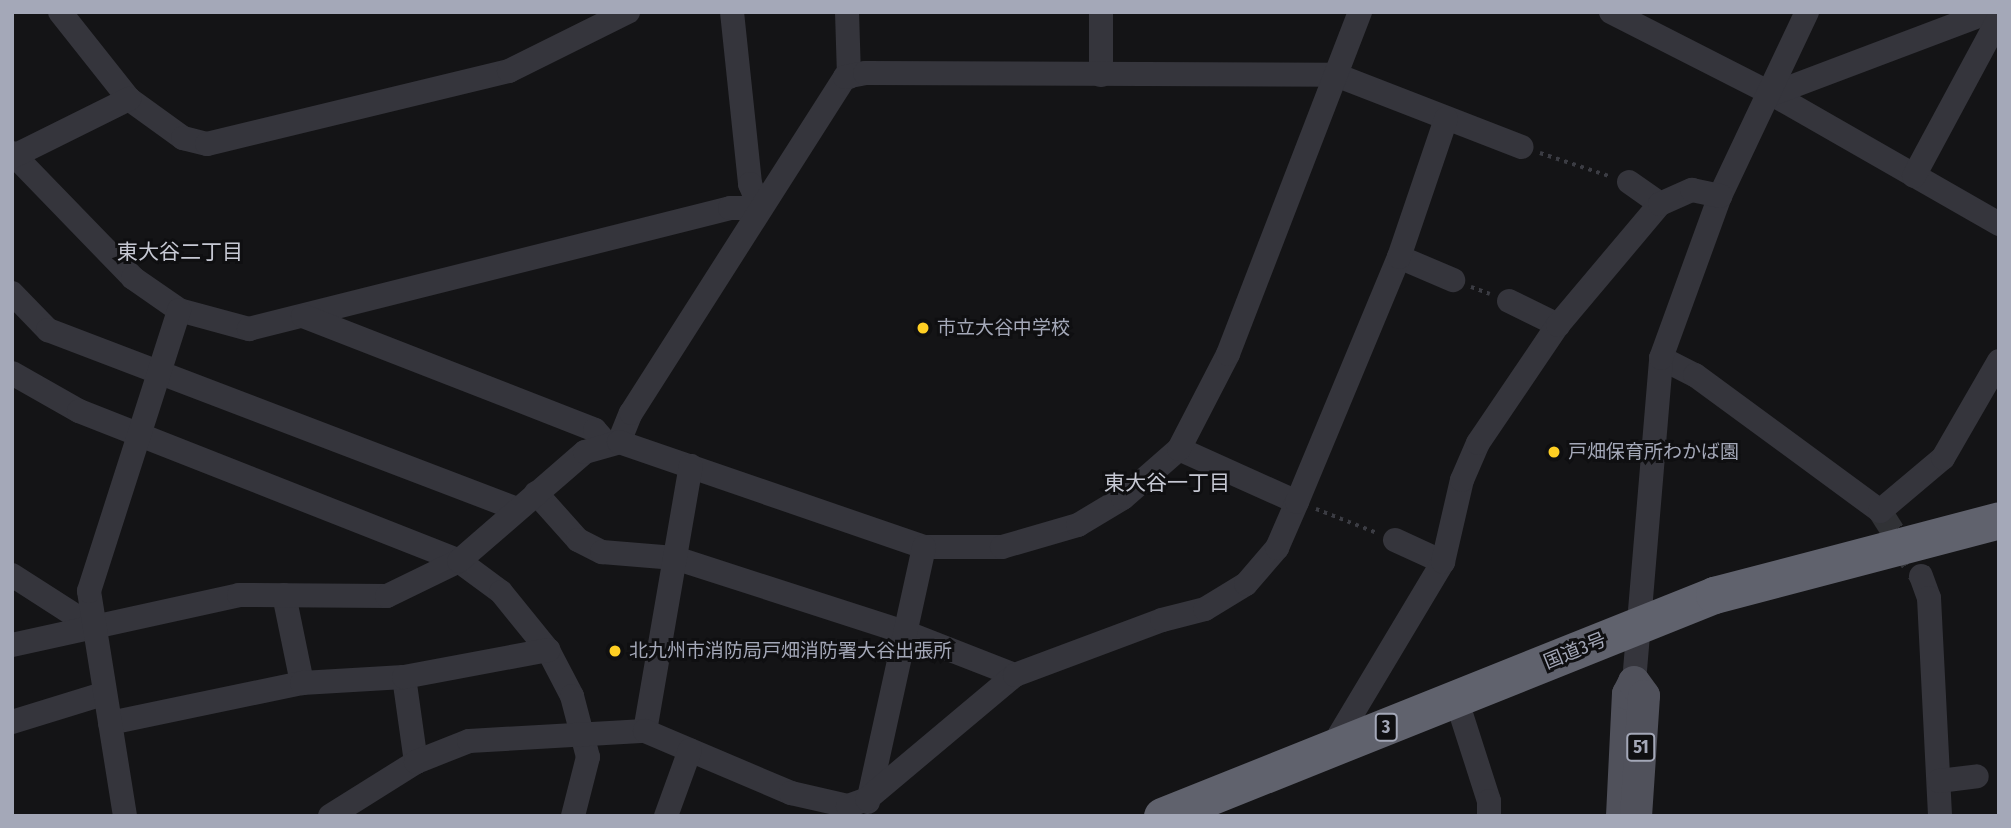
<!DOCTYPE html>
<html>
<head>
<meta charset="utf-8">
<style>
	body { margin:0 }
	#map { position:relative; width:2011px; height:828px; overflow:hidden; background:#141416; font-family:"Fira Sans Condensed","Noto Sans JP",sans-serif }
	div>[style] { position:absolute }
	.minor-tunnel>* { height:24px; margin-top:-12px; transform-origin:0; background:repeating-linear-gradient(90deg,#313236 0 24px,transparent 0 36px) }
	.path>* { height:3.5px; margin-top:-1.75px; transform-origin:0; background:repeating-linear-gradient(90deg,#3b3c43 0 3.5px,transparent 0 8.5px) }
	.minor>* { height:24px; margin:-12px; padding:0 12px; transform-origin:12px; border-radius:12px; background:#35353c }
	.major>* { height:32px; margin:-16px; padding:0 16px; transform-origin:16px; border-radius:16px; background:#50515b }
	.highway>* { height:37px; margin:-18.5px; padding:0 18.5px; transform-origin:18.5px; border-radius:18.5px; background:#60626d }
	.dots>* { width:19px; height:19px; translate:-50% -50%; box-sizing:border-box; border:4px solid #0f0f11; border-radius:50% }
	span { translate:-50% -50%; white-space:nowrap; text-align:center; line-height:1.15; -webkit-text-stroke:6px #0f0f11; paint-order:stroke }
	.shield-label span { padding:2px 5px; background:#0f0f11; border:2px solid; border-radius:5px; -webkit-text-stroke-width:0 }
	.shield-label { font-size:18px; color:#a4a8b8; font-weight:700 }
	.poi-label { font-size:19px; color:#a4a8b8 }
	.left { translate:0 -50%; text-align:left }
	.street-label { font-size:19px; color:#a4a8b8 }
	.neighbourhood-label { font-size:21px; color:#c6c8d3 }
	.frame { position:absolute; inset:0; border:14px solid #a4a8b8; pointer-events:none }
</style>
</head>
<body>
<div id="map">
	<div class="minor-tunnel">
		<div style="left:1880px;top:511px;width:77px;rotate:57.8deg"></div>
	</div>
	<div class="path">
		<div style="left:1540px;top:153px;width:73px;rotate:18.4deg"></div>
		<div style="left:1471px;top:287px;width:20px;rotate:20deg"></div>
		<div style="left:1316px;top:509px;width:66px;rotate:21.5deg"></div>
	</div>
	<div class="minor">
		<div style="left:60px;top:12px;width:111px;rotate:51.6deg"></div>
		<div style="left:129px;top:99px;width:67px;rotate:35.8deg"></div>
		<div style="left:183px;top:138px;width:25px;rotate:14deg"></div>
		<div style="left:207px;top:144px;width:311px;rotate:-13.6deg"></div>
		<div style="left:509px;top:71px;width:133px;rotate:-26.4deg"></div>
		<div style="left:732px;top:12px;width:173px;rotate:84deg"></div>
		<div style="left:750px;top:184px;width:26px;rotate:67deg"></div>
		<div style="left:847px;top:12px;width:65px;rotate:88.2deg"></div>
		<div style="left:1611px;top:12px;width:181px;rotate:27deg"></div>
		<div style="left:1772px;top:94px;width:262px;rotate:29.8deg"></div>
		<div style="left:1101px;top:75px;width:63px;rotate:-90deg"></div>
		<div style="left:1772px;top:94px;width:232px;rotate:-20.7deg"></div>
		<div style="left:12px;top:153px;width:174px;rotate:45.9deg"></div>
		<div style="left:133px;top:278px;width:56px;rotate:34.8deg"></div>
		<div style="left:179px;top:310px;width:73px;rotate:15.2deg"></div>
		<div style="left:249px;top:329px;width:496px;rotate:-14.1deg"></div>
		<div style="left:730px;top:208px;width:30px"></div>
		<div style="left:12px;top:157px;width:131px;rotate:-26.4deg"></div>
		<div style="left:1914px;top:176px;width:179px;rotate:-61.7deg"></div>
		<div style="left:1629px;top:182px;width:38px;rotate:35deg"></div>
		<div style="left:1399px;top:257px;width:59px;rotate:23.1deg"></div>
		<div style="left:12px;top:293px;width:52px;rotate:45.8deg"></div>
		<div style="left:48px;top:330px;width:502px;rotate:20.89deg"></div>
		<div style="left:1509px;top:301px;width:55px;rotate:26.1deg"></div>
		<div style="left:303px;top:316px;width:313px;rotate:21.3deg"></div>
		<div style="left:595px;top:430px;width:18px;rotate:49deg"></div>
		<div style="left:1661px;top:358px;width:38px;rotate:27deg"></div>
		<div style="left:1695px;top:375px;width:230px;rotate:36.3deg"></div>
		<div style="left:1880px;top:511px;width:82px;rotate:-40.1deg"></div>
		<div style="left:1943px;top:458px;width:112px;rotate:-60deg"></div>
		<div style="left:12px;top:373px;width:77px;rotate:29.6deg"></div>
		<div style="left:79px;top:411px;width:409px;rotate:21.5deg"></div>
		<div style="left:459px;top:561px;width:52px;rotate:36.4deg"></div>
		<div style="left:501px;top:592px;width:75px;rotate:51deg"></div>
		<div style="left:548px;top:650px;width:52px;rotate:62.4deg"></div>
		<div style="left:572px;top:696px;width:63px;rotate:75.3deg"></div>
		<div style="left:588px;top:757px;width:61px;rotate:104.3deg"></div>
		<div style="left:619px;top:442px;width:31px;rotate:-68deg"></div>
		<div style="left:631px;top:413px;width:398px;rotate:-57.5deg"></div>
		<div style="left:845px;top:77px;width:20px;rotate:-11deg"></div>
		<div style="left:865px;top:73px;width:471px;rotate:0.2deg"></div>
		<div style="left:1336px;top:75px;width:199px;rotate:21.2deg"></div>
		<div style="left:1179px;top:449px;width:129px;rotate:24.2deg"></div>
		<div style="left:536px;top:493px;width:63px;rotate:48.2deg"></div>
		<div style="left:578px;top:540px;width:27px;rotate:27deg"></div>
		<div style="left:602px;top:552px;width:73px;rotate:4.7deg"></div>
		<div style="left:675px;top:558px;width:244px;rotate:17.9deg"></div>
		<div style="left:907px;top:633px;width:116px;rotate:21.3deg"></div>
		<div style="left:1395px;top:540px;width:53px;rotate:24.6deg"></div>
		<div style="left:12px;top:575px;width:96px;rotate:32.7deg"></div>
		<div style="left:1921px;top:576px;width:23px;rotate:70deg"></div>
		<div style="left:1929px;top:598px;width:218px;rotate:87.1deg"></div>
		<div style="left:284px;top:595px;width:90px;rotate:78.4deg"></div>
		<div style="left:12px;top:645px;width:232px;rotate:-12.4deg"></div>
		<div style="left:239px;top:595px;width:148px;rotate:0.4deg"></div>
		<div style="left:387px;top:596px;width:80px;rotate:-25.9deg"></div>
		<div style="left:459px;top:561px;width:167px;rotate:-40.9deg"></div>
		<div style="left:585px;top:452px;width:35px;rotate:-16deg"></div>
		<div style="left:619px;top:442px;width:323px;rotate:19deg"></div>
		<div style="left:924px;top:547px;width:78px"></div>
		<div style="left:1002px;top:547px;width:79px;rotate:-16.1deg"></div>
		<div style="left:1078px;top:525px;width:52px;rotate:-31deg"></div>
		<div style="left:1123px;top:498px;width:74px;rotate:-41.2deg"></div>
		<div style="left:1179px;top:449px;width:107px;rotate:-62.7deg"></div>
		<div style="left:1228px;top:354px;width:367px;rotate:-68.9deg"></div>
		<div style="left:404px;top:677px;width:86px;rotate:82deg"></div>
		<div style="left:1634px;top:682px;width:325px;rotate:-85.2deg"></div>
		<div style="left:1661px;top:358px;width:172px;rotate:-70deg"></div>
		<div style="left:1720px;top:196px;width:204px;rotate:-64.7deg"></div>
		<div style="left:1462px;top:717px;width:88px;rotate:72.2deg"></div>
		<div style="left:1489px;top:801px;width:15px;rotate:90deg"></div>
		<div style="left:12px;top:722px;width:95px;rotate:-17.1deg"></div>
		<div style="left:110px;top:723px;width:196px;rotate:-11.8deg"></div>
		<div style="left:302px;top:683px;width:102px;rotate:-3.4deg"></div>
		<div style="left:404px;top:677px;width:147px;rotate:-10.6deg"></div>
		<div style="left:645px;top:731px;width:269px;rotate:-80.2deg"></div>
		<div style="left:1331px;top:749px;width:218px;rotate:-59.1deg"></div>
		<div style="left:1443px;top:562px;width:84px;rotate:-77deg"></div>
		<div style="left:1462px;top:480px;width:40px;rotate:-66.6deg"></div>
		<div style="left:1478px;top:443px;width:143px;rotate:-55.9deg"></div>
		<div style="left:1558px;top:325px;width:158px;rotate:-49.9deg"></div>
		<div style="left:1660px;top:204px;width:35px;rotate:-24deg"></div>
		<div style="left:1692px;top:190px;width:29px;rotate:12deg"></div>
		<div style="left:1939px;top:781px;width:38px;rotate:-7deg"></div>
		<div style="left:868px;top:802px;width:261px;rotate:-77.6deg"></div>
		<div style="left:125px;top:816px;width:228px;rotate:-99.1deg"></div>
		<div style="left:89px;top:591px;width:295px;rotate:-72.2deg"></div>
		<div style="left:330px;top:816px;width:102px;rotate:-32.1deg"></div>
		<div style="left:416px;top:762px;width:57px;rotate:-21.6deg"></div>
		<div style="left:469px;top:741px;width:176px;rotate:-3.3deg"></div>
		<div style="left:645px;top:731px;width:159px;rotate:23deg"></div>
		<div style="left:791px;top:793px;width:58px;rotate:12.8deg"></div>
		<div style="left:848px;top:806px;width:20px;rotate:-20deg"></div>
		<div style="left:867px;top:799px;width:193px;rotate:-40deg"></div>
		<div style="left:1015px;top:675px;width:157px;rotate:-20.5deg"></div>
		<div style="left:1162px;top:620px;width:44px;rotate:-14.3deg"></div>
		<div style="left:1205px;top:609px;width:48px;rotate:-31.4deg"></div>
		<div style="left:1246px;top:584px;width:48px;rotate:-49.3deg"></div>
		<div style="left:1277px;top:548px;width:50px;rotate:-66.5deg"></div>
		<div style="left:1297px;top:502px;width:265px;rotate:-67.4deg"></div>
		<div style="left:1399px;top:257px;width:146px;rotate:-71.2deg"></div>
		<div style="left:666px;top:816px;width:70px;rotate:-70deg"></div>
	</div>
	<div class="major">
		<div style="left:1622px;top:816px;width:122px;rotate:-87.2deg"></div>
		<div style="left:1628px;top:694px;width:13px;rotate:-63deg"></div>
		<div style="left:1634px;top:682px;width:17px;rotate:54deg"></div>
		<div style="left:1644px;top:696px;width:120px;rotate:93.8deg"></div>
	</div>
	<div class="highway">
		<div style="left:1162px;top:816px;width:595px;rotate:-21.82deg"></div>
		<div style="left:1714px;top:595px;width:295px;rotate:-14.7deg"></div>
	</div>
	<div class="dots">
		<div style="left:923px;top:328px;background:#ffcf23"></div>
		<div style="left:1554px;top:452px;background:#ffcf23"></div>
		<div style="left:615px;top:651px;background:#ffcf23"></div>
	</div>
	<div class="shield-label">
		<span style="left:1386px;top:727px">3</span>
		<span style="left:1641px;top:747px">51</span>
	</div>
	<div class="poi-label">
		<span class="left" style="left:937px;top:328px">市立大谷中学校</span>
		<span class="left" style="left:1568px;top:452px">戸畑保育所わかば園</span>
		<span class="left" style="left:629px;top:651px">北九州市消防局戸畑消防署大谷出張所</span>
	</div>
	<div class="street-label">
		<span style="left:1575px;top:651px;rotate:-22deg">国道3号</span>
	</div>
	<div class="neighbourhood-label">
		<span style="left:180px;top:252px">東大谷二丁目</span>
		<span style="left:1167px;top:483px">東大谷一丁目</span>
	</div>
	<div class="frame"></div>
</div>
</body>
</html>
